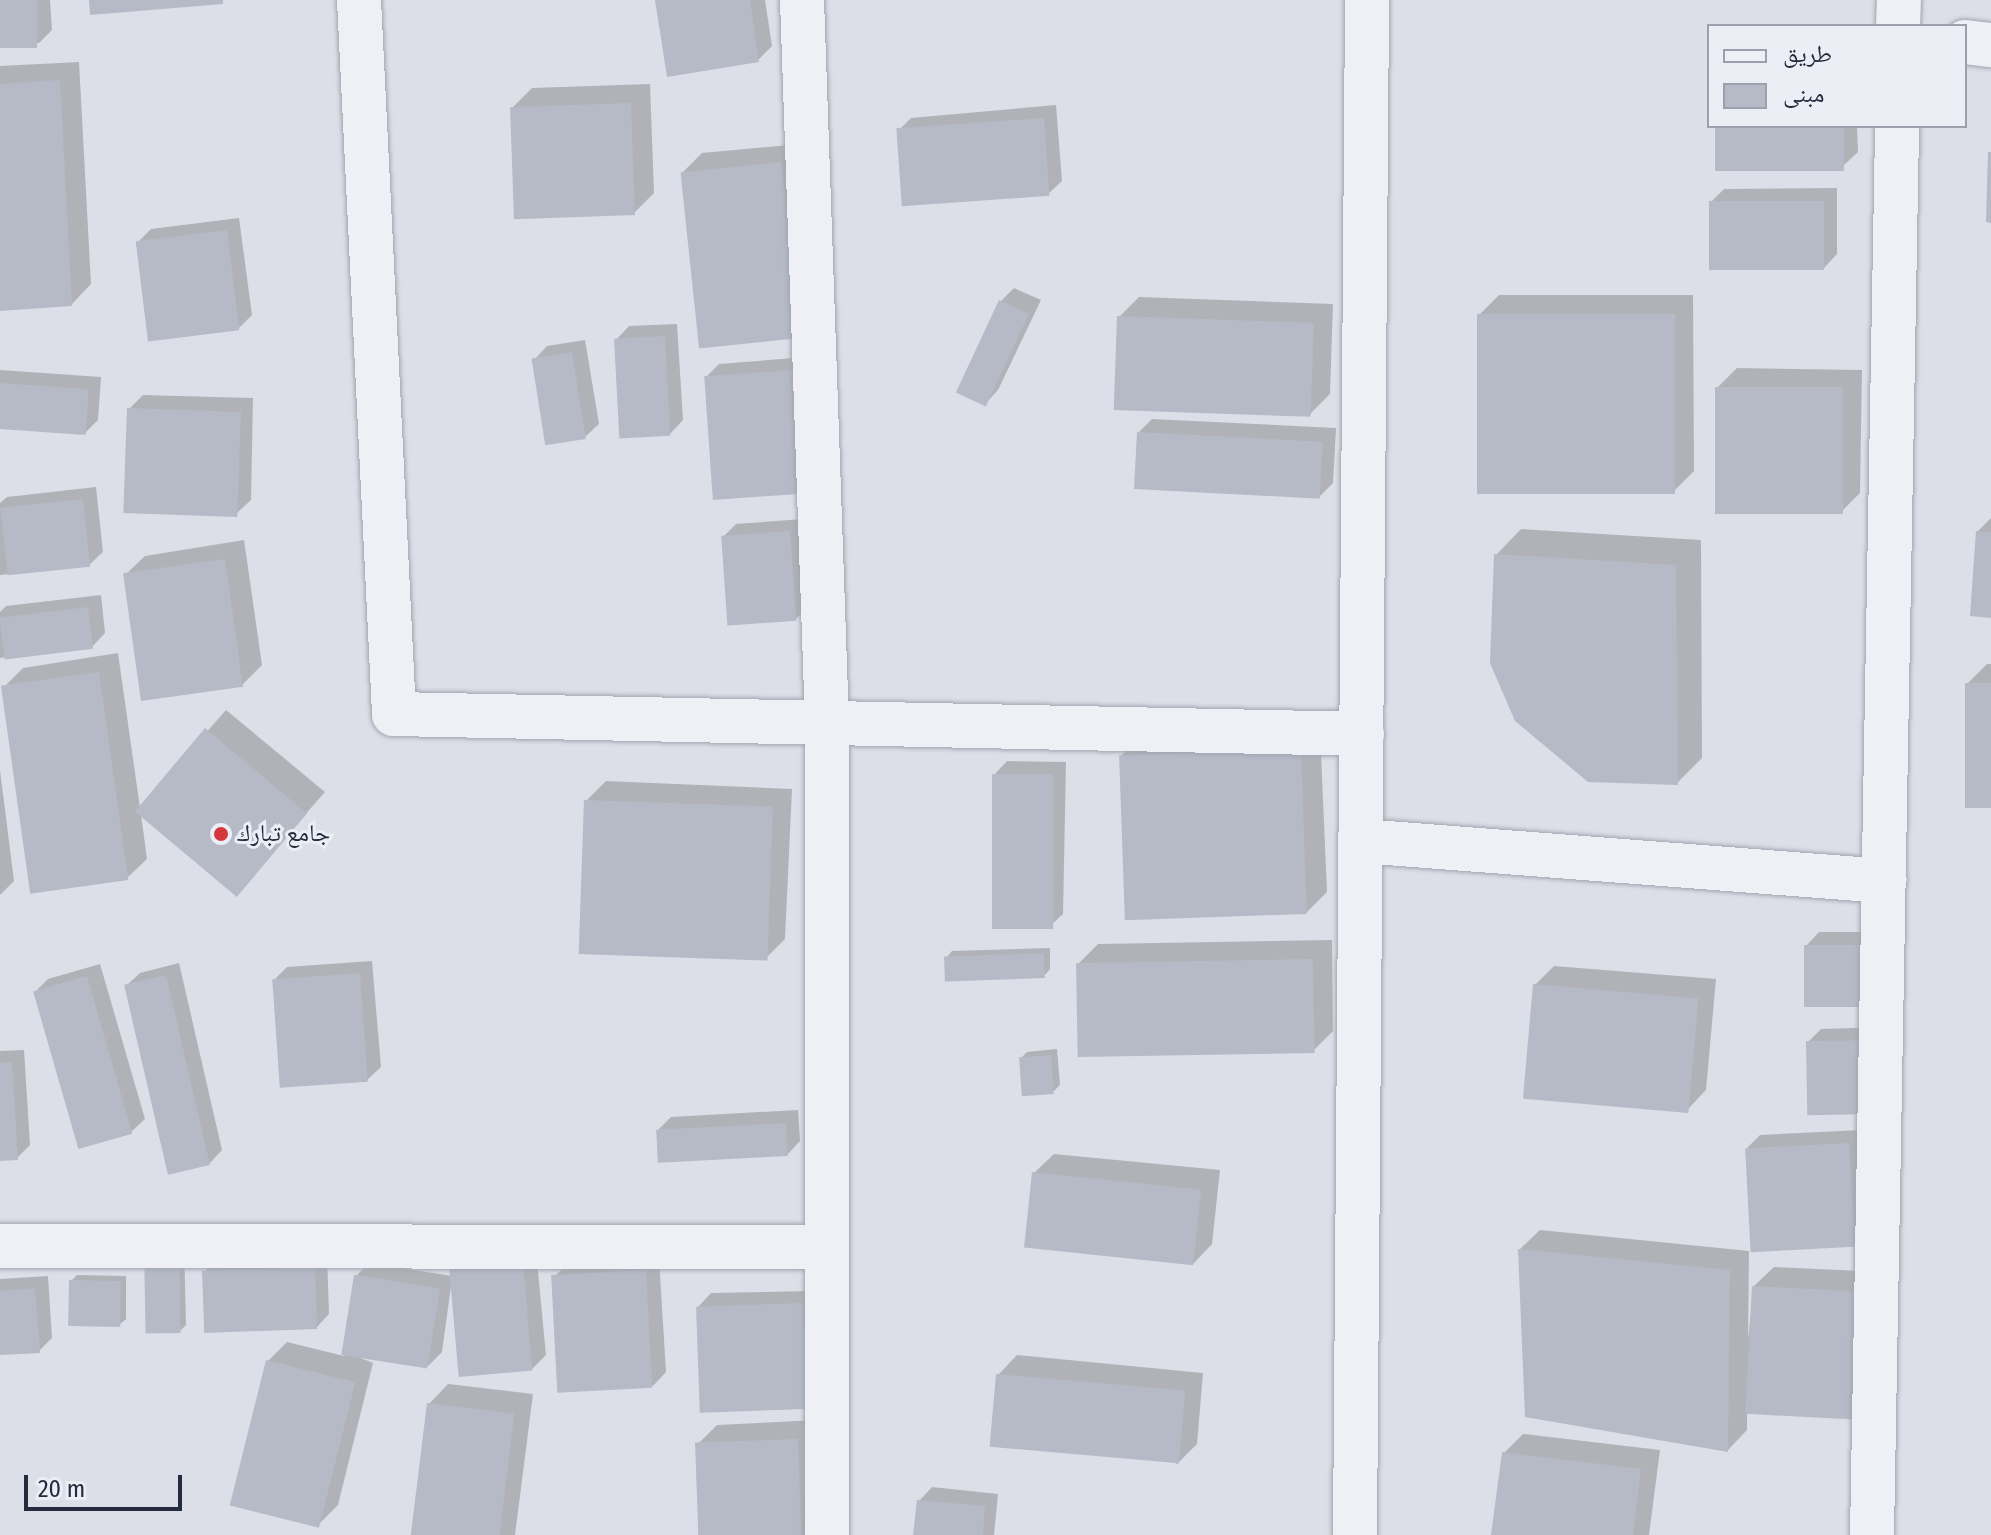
<!DOCTYPE html>
<html>
<head>
<meta charset="utf-8">
<style>
	body { margin:0 }
	#map { position:relative; width:1991px; height:1535px; overflow:hidden; background:#dcdfe7; font-family:"Fira Sans Condensed","Noto Naskh Arabic",sans-serif }
	div>[style] { position:absolute }
	.shadow>* { inset:0; background:#0003 }
	.building>* { inset:0; background:#b6bac7; transform-origin:0 0 }
	.roads { filter:drop-shadow(0 0 2px #a1a5b1) drop-shadow(0 0 2px #a1a5b1) }
	.street>* { height:44px; margin:-22px; padding:0 22px; transform-origin:22px; border-radius:22px; background:#eff0f5 }
	.dots>* { width:22px; height:22px; translate:-50% -50%; box-sizing:border-box; border:4px solid #ebeef5; border-radius:50% }
	span { translate:-50% -50%; white-space:nowrap; text-align:center; line-height:1.15; -webkit-text-stroke:6px #ebeef5; paint-order:stroke }
	.poi-label { font-size:24px; color:#252b3e }
	.left { translate:0 -50%; text-align:left }
	.legend { position:absolute; left:1707px; top:24px; width:260px; height:104px; box-sizing:border-box; background:#ebeef5; border:2px solid #9ca0ac; margin:0; padding:10px 14px; list-style:none; font-size:24px; color:#252b3e }
	.legend li { display:flex; align-items:center; gap:16px; height:40px }
	.legend b { width:40px; border:2px solid #9ca0ac }
	.scale { position:absolute; left:24px; top:1475px; width:158px; height:36px; box-sizing:border-box; border:4px solid #252b3e; border-top:0; padding-left:10px; font-size:24px; line-height:28px; white-space:nowrap; color:#252b3e; -webkit-text-stroke:6px #ebeef5; paint-order:stroke }
</style>
</head>
<body>
<div id="map">
	<div class="shadow">
		<div style="clip-path:polygon(0 0,50px 0,52px 30px,39px 43px,0 46px)"></div>
		<div style="clip-path:polygon(657px 0,765px 0,772px 46px,758px 60px)"></div>
		<div style="clip-path:polygon(79px 62px,91px 284px,72px 304px,0 309px,0 66px)"></div>
		<div style="clip-path:polygon(650px 84px,654px 193px,634px 213px,512px 108px,532px 88px)"></div>
		<div style="clip-path:polygon(1056px 105px,1062px 181px,1048px 194px,898px 131px,911px 118px)"></div>
		<div style="clip-path:polygon(1718px 126px,1857px 126px,1858px 152px,1844px 165px)"></div>
		<div style="clip-path:polygon(800px 144px,817px 317px,682px 173px,702px 153px)"></div>
		<div style="clip-path:polygon(1837px 188px,1837px 254px,1824px 268px,1711px 202px,1724px 189px)"></div>
		<div style="clip-path:polygon(239px 218px,252px 315px,239px 328px,138px 242px,151px 229px)"></div>
		<div style="clip-path:polygon(1014px 288px,1041px 300px,998px 390px,985px 404px,1001px 301px)"></div>
		<div style="clip-path:polygon(1499px 295px,1693px 295px,1694px 471px,1674px 491px,1479px 315px)"></div>
		<div style="clip-path:polygon(1139px 297px,1333px 304px,1330px 394px,1310px 414px,1119px 317px)"></div>
		<div style="clip-path:polygon(677px 324px,683px 420px,670px 434px,616px 340px,629px 326px)"></div>
		<div style="clip-path:polygon(585px 340px,599px 424px,585px 437px,534px 360px,547px 346px)"></div>
		<div style="clip-path:polygon(806px 357px,815px 479px,706px 377px,719px 364px)"></div>
		<div style="clip-path:polygon(1737px 368px,1862px 370px,1860px 493px,1840px 513px,1717px 388px)"></div>
		<div style="clip-path:polygon(0 370px,101px 377px,98px 420px,85px 433px,0 427px)"></div>
		<div style="clip-path:polygon(143px 395px,253px 398px,251px 500px,237px 513px,129px 409px)"></div>
		<div style="clip-path:polygon(1152px 419px,1336px 428px,1333px 483px,1320px 496px,1139px 432px)"></div>
		<div style="clip-path:polygon(96px 487px,103px 552px,89px 565px,0 575px,0 503px,7px 497px)"></div>
		<div style="clip-path:polygon(1991px 518px,1991px 616px,1978px 531px)"></div>
		<div style="clip-path:polygon(803px 519px,809px 605px,796px 619px,723px 537px,736px 524px)"></div>
		<div style="clip-path:polygon(1521px 529px,1701px 540px,1702px 758px,1677px 783px,1496px 555px)"></div>
		<div style="clip-path:polygon(244px 540px,262px 665px,242px 685px,125px 575px,145px 556px)"></div>
		<div style="clip-path:polygon(101px 595px,105px 633px,92px 647px,0 658px,0 612px,6px 606px)"></div>
		<div style="clip-path:polygon(118px 653px,140px 808px,226px 710px,325px 792px,236px 893px,141px 814px,147px 859px,127px 878px,4px 687px,23px 668px)"></div>
		<div style="clip-path:polygon(1987px 664px,1991px 664px,1991px 806px,1967px 684px)"></div>
		<div style="clip-path:polygon(1320px 730px,1327px 892px,1307px 912px,1121px 756px,1141px 736px)"></div>
		<div style="clip-path:polygon(1007px 761px,1066px 762px,1063px 914px,1049px 927px,994px 775px)"></div>
		<div style="clip-path:polygon(0 770px,14px 881px,0 895px)"></div>
		<div style="clip-path:polygon(606px 781px,792px 789px,785px 939px,765px 959px,586px 801px)"></div>
		<div style="clip-path:polygon(1819px 932px,1889px 932px,1875px 1004px,1806px 946px)"></div>
		<div style="clip-path:polygon(1332px 940px,1333px 1031px,1313px 1051px,1078px 964px,1098px 944px)"></div>
		<div style="clip-path:polygon(1050px 948px,1050px 969px,1044px 976px,946px 958px,952px 951px)"></div>
		<div style="clip-path:polygon(372px 961px,381px 1067px,367px 1080px,274px 980px,287px 967px)"></div>
		<div style="clip-path:polygon(179px 963px,222px 1150px,209px 1164px,126px 986px,140px 973px)"></div>
		<div style="clip-path:polygon(100px 964px,145px 1119px,131px 1132px,35px 992px,48px 979px)"></div>
		<div style="clip-path:polygon(1554px 966px,1716px 979px,1706px 1090px,1687px 1110px,1535px 985px)"></div>
		<div style="clip-path:polygon(1886px 1027px,1874px 1112px,1808px 1042px,1821px 1029px)"></div>
		<div style="clip-path:polygon(1057px 1049px,1060px 1085px,1053px 1092px,1021px 1058px,1027px 1052px)"></div>
		<div style="clip-path:polygon(24px 1050px,30px 1145px,17px 1158px,0 1159px,0 1051px)"></div>
		<div style="clip-path:polygon(798px 1110px,800px 1141px,787px 1155px,658px 1130px,671px 1117px)"></div>
		<div style="clip-path:polygon(1862px 1130px,1866px 1232px,1853px 1245px,1747px 1148px,1760px 1135px)"></div>
		<div style="clip-path:polygon(1054px 1154px,1220px 1170px,1212px 1244px,1193px 1264px,1034px 1173px)"></div>
		<div style="clip-path:polygon(1540px 1230px,1749px 1251px,1748px 1339px,1754px 1286px,1774px 1267px,1885px 1272px,1747px 1412px,1747px 1430px,1728px 1450px,1520px 1249px)"></div>
		<div style="clip-path:polygon(152px 1241px,184px 1241px,186px 1325px,180px 1331px)"></div>
		<div style="clip-path:polygon(536px 1251px,546px 1355px,532px 1369px,451px 1286px,442px 1352px,428px 1366px,351px 1354px,373px 1363px,338px 1505px,318px 1525px,268px 1361px,287px 1342px,344px 1356px,356px 1276px,369px 1263px,452px 1276px,465px 1258px)"></div>
		<div style="clip-path:polygon(327px 1254px,329px 1314px,316px 1328px,204px 1272px,218px 1258px)"></div>
		<div style="clip-path:polygon(659px 1258px,666px 1372px,653px 1386px,553px 1278px,567px 1264px)"></div>
		<div style="clip-path:polygon(77px 1275px,126px 1276px,126px 1319px,119px 1325px,71px 1281px)"></div>
		<div style="clip-path:polygon(48px 1276px,52px 1338px,39px 1351px,0 1353px,0 1279px)"></div>
		<div style="clip-path:polygon(816px 1291px,818px 1394px,698px 1307px,711px 1293px)"></div>
		<div style="clip-path:polygon(1017px 1355px,1203px 1373px,1197px 1444px,1177px 1464px,998px 1375px)"></div>
		<div style="clip-path:polygon(448px 1384px,533px 1394px,515px 1535px,413px 1535px,429px 1404px)"></div>
		<div style="clip-path:polygon(817px 1420px,822px 1535px,701px 1535px,697px 1445px,717px 1425px)"></div>
		<div style="clip-path:polygon(1523px 1434px,1660px 1450px,1649px 1535px,1493px 1535px,1504px 1453px)"></div>
		<div style="clip-path:polygon(932px 1487px,998px 1494px,994px 1535px,915px 1535px,919px 1501px)"></div>
	</div>
	<div class="building">
		<div style="left:0;top:0;width:37px;height:48px"></div>
		<div style="clip-path:polygon(89px 0,223px 0,223px 4px,90px 15px)"></div>
		<div style="clip-path:polygon(655px 0,750px 0,759px 62px,667px 77px)"></div>
		<div style="clip-path:polygon(60px 80px,72px 306px,0 311px,0 84px)"></div>
		<div style="left:631px;top:103px;width:112px;height:121px;rotate:88deg"></div>
		<div style="left:1044px;top:118px;width:78px;height:148px;rotate:86deg"></div>
		<div style="left:1715px;top:126px;width:129px;height:45px"></div>
		<div style="clip-path:polygon(1988px 152px,1991px 152px,1991px 223px,1986px 222px)"></div>
		<div style="left:781px;top:162px;width:177px;height:101px;rotate:84deg"></div>
		<div style="left:1709px;top:201px;width:115px;height:69px"></div>
		<div style="left:227px;top:230px;width:101px;height:92px;rotate:83deg"></div>
		<div style="left:999px;top:300px;width:33px;height:102px;rotate:25deg"></div>
		<div style="left:1477px;top:314px;width:198px;height:180px"></div>
		<div style="left:1117px;top:316px;width:197px;height:94px;rotate:2deg"></div>
		<div style="left:665px;top:336px;width:100px;height:51px;rotate:87deg"></div>
		<div style="left:572px;top:352px;width:88px;height:41px;rotate:81deg"></div>
		<div style="left:793px;top:370px;width:124px;height:89px;rotate:86deg"></div>
		<div style="left:0;top:383px;width:89px;height:46px;rotate:4deg"></div>
		<div style="left:1715px;top:387px;width:128px;height:127px"></div>
		<div style="left:127px;top:408px;width:114px;height:105px;rotate:2deg"></div>
		<div style="left:1137px;top:432px;width:186px;height:57px;rotate:3deg"></div>
		<div style="left:83px;top:499px;width:68px;height:83px;rotate:84deg"></div>
		<div style="left:790px;top:531px;width:90px;height:69px;rotate:86deg"></div>
		<div style="clip-path:polygon(1976px 531px,1991px 532px,1991px 618px,1970px 616px)"></div>
		<div style="clip-path:polygon(1494px 554px,1676px 565px,1678px 785px,1588px 782px,1515px 721px,1490px 663px)"></div>
		<div style="left:225px;top:559px;width:129px;height:103px;rotate:82deg"></div>
		<div style="left:88px;top:607px;width:42px;height:89px;rotate:83deg"></div>
		<div style="left:99px;top:672px;width:210px;height:99px;rotate:82deg"></div>
		<div style="left:1965px;top:683px;width:26px;height:125px"></div>
		<div style="left:205px;top:728px;width:133px;height:109px;rotate:40deg"></div>
		<div style="left:1301px;top:749px;width:165px;height:182px;rotate:88deg"></div>
		<div style="left:992px;top:774px;width:61px;height:155px"></div>
		<div style="left:584px;top:800px;width:189px;height:154px;rotate:2deg"></div>
		<div style="left:1804px;top:945px;width:73px;height:62px"></div>
		<div style="left:1044px;top:953px;width:25px;height:100px;rotate:88deg"></div>
		<div style="left:1313px;top:959px;width:94px;height:237px;rotate:89deg"></div>
		<div style="left:360px;top:973px;width:109px;height:88px;rotate:86deg"></div>
		<div style="left:166px;top:975px;width:195px;height:43px;rotate:77deg"></div>
		<div style="left:87px;top:976px;width:164px;height:56px;rotate:74deg"></div>
		<div style="left:1533px;top:984px;width:166px;height:115px;rotate:5deg"></div>
		<div style="left:1874px;top:1040px;width:74px;height:68px;rotate:89deg"></div>
		<div style="left:1051px;top:1055px;width:39px;height:32px;rotate:86deg"></div>
		<div style="clip-path:polygon(12px 1062px,18px 1160px,0 1161px,0 1063px)"></div>
		<div style="left:786px;top:1123px;width:33px;height:130px;rotate:87deg"></div>
		<div style="left:1849px;top:1143px;width:104px;height:104px;rotate:87deg"></div>
		<div style="left:1032px;top:1172px;width:170px;height:76px;rotate:6deg"></div>
		<div style="left:179px;top:1246px;width:87px;height:35px;rotate:89deg"></div>
		<div style="clip-path:polygon(1518px 1249px,1730px 1270px,1728px 1452px,1525px 1417px)"></div>
		<div style="left:523px;top:1263px;width:108px;height:74px;rotate:85deg"></div>
		<div style="left:315px;top:1267px;width:62px;height:113px;rotate:88deg"></div>
		<div style="left:646px;top:1270px;width:118px;height:95px;rotate:87deg"></div>
		<div style="left:354px;top:1275px;width:87px;height:81px;rotate:9deg"></div>
		<div style="left:69px;top:1280px;width:52px;height:46px;rotate:1deg"></div>
		<div style="left:1752px;top:1286px;width:114px;height:128px;rotate:3deg"></div>
		<div style="clip-path:polygon(35px 1288px,40px 1353px,0 1355px,0 1291px)"></div>
		<div style="left:803px;top:1303px;width:106px;height:107px;rotate:88deg"></div>
		<div style="left:266px;top:1360px;width:92px;height:150px;rotate:14deg"></div>
		<div style="left:996px;top:1374px;width:190px;height:73px;rotate:5deg"></div>
		<div style="left:427px;top:1403px;width:88px;height:133px;rotate:7deg"></div>
		<div style="left:798px;top:1439px;width:96px;height:103px;rotate:88deg"></div>
		<div style="clip-path:polygon(1502px 1452px,1641px 1469px,1633px 1535px,1491px 1535px)"></div>
		<div style="clip-path:polygon(917px 1500px,985px 1506px,983px 1535px,913px 1535px)"></div>
	</div>
	<div class="roads">
		<div class="street">
			<div style="left:359px;top:0;width:715px;rotate:87.19deg"></div>
			<div style="left:394px;top:714px;width:968px;rotate:1.18deg"></div>
			<div style="left:802px;top:0;width:723px;rotate:88.02deg"></div>
			<div style="left:827px;top:723px;width:812px;rotate:90deg"></div>
			<div style="left:1898px;top:26px;width:26px;rotate:-88deg"></div>
			<div style="left:1965px;top:42px;width:26px;rotate:7deg"></div>
			<div style="left:1361px;top:841px;width:525px;rotate:4.37deg"></div>
			<div style="left:0;top:1246px;width:827px;rotate:0.07deg"></div>
			<div style="left:1355px;top:1535px;width:1535px;rotate:-89.55deg"></div>
			<div style="left:1872px;top:1535px;width:1409px;rotate:-88.98deg"></div>
		</div>
	</div>
	<div class="dots">
		<div style="left:221px;top:834px;background:#d5383c"></div>
	</div>
	<div class="poi-label">
		<span class="left" style="left:237px;top:834px">جامع تبارك</span>
	</div>
	<ul class="legend">
	<li><b style="height:10px;background:#eff0f5"></b>طريق</li>
	<li><b style="height:22px;background:#b6bac7"></b>مبنى</li>
	</ul>
	<div class="scale">20 m</div>
</div>
</body>
</html>
